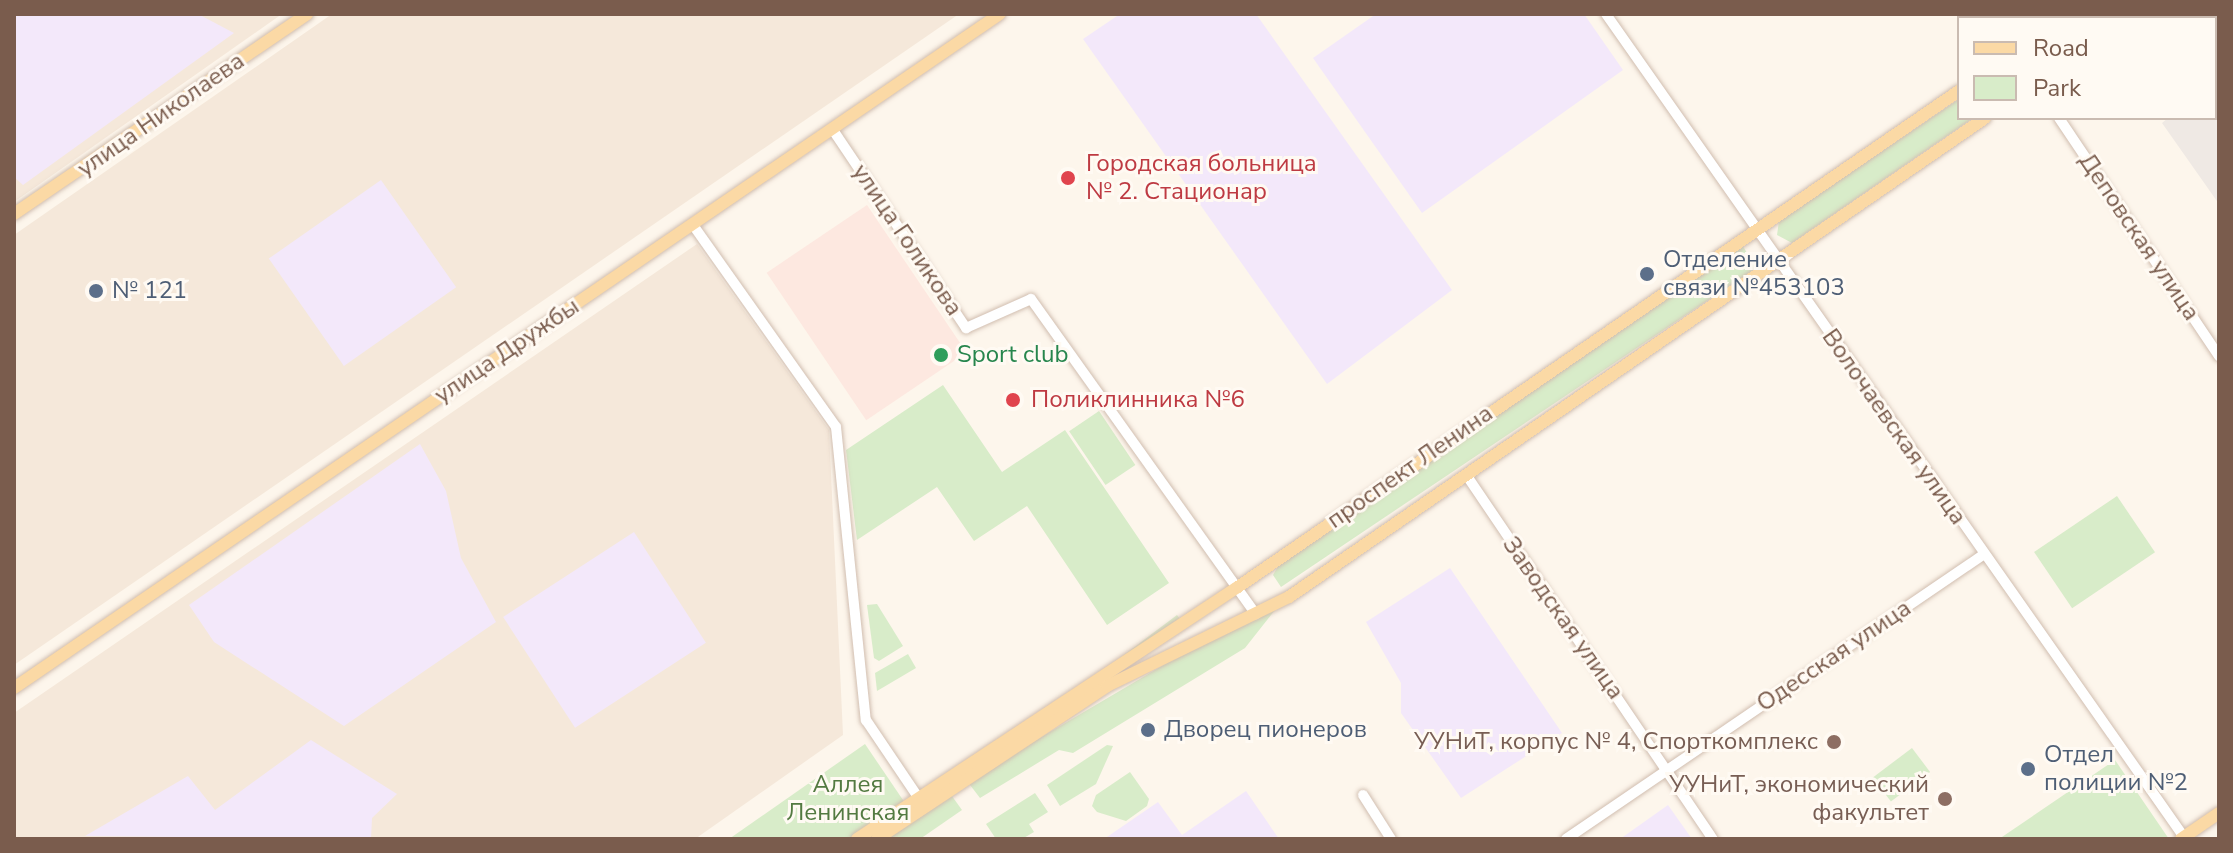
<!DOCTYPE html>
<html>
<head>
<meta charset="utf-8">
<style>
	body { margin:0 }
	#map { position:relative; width:2233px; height:853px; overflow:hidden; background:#fdf6ec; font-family:"Nunito Sans",sans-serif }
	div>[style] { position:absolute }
	.residential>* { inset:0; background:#f5e8da }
	.commercial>* { inset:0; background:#fde8e0; transform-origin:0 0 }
	.industrial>* { inset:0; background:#efe9e4 }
	.education>* { inset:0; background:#f3e8fa; transform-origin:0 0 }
	.green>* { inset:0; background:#d8ecc9; transform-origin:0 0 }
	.roads { filter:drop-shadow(0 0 2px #d1beb0) drop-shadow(0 0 2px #d1beb0) }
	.minor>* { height:10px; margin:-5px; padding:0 5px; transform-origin:5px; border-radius:5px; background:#fff }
	.major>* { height:12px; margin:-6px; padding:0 6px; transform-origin:6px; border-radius:6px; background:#fbd9a5 }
	.dots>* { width:22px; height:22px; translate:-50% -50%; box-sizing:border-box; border:4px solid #fffaf3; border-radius:50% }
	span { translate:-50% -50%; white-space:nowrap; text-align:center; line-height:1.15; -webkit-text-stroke:6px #fffaf3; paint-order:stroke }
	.street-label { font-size:24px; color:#7a5c4d }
	.health-label { font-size:24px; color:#be3a42 }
	.left { translate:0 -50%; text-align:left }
	.service-label { font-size:24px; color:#4e5e75 }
	.leisure-label { font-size:24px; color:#27864d }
	.education-label { font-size:24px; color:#785e54 }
	.right { translate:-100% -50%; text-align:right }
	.park-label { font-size:24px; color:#537a41 }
	.frame { position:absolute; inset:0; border:16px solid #7a5c4d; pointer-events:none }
	.legend { position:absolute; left:1957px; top:16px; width:260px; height:104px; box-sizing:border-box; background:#fffaf3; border:2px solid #cabbb1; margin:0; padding:10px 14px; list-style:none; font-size:24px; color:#7a5c4d }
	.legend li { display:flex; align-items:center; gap:16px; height:40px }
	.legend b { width:40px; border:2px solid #cabbb1 }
</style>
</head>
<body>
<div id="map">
	<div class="residential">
		<div style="clip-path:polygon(14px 14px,282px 14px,14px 202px)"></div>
		<div style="clip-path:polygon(332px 14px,959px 14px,14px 665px,14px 235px)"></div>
		<div style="clip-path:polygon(697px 244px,829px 430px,843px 735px,695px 839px,14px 839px,14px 713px)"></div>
	</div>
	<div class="commercial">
		<div style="left:867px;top:205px;width:178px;height:121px;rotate:56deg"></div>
	</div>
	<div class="industrial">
		<div style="clip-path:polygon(2219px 82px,2219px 204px,2162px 123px,2168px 118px,2215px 118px)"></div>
	</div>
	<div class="education">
		<div style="clip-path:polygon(14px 14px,198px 14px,234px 33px,23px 185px,14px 177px)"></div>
		<div style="clip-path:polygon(1120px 14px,1256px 14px,1452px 290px,1327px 384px,1083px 39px)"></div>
		<div style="clip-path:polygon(1376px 14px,1584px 14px,1623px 70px,1422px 213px,1313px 58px)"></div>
		<div style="left:381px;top:180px;width:131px;height:137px;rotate:55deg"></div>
		<div style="clip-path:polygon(420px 444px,446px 491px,461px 558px,496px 622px,344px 726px,214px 642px,189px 605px)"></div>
		<div style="left:634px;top:532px;width:132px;height:156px;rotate:57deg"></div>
		<div style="clip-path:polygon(1450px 568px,1562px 733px,1461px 798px,1401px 713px,1401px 683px,1366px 622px)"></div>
		<div style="clip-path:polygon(311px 740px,397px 794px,372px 818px,371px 839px,85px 836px,188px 776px,215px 810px)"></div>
		<div style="clip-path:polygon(1246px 791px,1279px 839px,1104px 839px,1158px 802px,1182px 835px)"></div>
		<div style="clip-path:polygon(1668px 805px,1692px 839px,1620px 839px)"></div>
	</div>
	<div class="green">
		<div style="clip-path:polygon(1959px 99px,1959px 118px,1973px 118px,1792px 243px,1777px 235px,1779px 221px)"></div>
		<div style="clip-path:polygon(1741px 243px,1756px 268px,1281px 587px,1273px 575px,1280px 563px)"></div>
		<div style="clip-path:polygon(943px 385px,1002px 472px,1065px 430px,1169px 583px,1107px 625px,1027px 506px,974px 541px,937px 487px,857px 540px,846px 450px)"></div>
		<div style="left:1099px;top:411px;width:65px;height:36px;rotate:56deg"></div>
		<div style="left:2117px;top:496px;width:68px;height:100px;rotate:56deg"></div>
		<div style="clip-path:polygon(877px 604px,903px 646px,879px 661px,874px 658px,867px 605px)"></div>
		<div style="clip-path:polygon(1275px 610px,1245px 648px,1073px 753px,1059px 750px,980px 798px,967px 781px,1189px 650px)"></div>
		<div style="left:1177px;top:615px;width:5px;height:255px;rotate:53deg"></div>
		<div style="clip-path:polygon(908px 654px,916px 668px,877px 691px,875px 673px)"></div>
		<div style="clip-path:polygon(865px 744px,905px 803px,851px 839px,729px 839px)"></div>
		<div style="clip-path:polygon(1107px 745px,1113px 746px,1096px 784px,1060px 806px,1047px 785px)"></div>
		<div style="left:1912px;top:748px;width:30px;height:49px;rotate:53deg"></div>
		<div style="clip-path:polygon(2115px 760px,2169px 839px,1999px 839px)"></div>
		<div style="clip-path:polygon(1130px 772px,1149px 799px,1147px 806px,1126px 821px,1097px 812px,1092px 806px,1096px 795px)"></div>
		<div style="clip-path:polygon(949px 792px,962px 810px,920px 839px,882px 839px)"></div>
		<div style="clip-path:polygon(1035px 793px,1048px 812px,1029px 824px,1034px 832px,1022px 839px,996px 839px,986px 824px)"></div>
	</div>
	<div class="roads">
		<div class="minor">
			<div style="left:1606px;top:14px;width:1006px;rotate:54.92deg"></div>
			<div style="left:2059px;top:118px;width:287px;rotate:56.1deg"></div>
			<div style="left:833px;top:130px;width:239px;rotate:56.1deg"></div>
			<div style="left:966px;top:328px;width:71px;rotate:-24deg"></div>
			<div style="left:1031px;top:299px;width:387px;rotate:54.5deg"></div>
			<div style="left:693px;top:225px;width:247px;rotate:54.7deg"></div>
			<div style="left:836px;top:427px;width:295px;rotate:84.2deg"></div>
			<div style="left:866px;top:720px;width:100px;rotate:56deg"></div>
			<div style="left:1467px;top:476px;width:439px;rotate:55.9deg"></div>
			<div style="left:1363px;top:795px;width:52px;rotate:57.5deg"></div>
			<div style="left:1566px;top:839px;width:505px;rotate:-34.26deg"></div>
		</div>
		<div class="major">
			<div style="left:2067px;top:18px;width:7px;rotate:-34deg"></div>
			<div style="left:2118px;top:18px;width:6px;rotate:-39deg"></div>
			<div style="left:14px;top:214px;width:355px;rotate:-34.3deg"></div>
			<div style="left:14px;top:688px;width:1194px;rotate:-34.36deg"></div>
			<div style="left:857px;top:839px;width:457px;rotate:-33.5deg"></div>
			<div style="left:1238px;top:587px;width:875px;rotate:-34.53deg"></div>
			<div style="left:877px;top:839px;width:276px;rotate:-33.6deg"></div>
			<div style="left:1107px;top:686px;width:203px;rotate:-26.1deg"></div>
			<div style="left:1289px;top:597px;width:845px;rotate:-34.54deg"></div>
			<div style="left:2181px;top:839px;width:46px;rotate:-34.4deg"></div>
		</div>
	</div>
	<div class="dots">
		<div style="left:1068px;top:178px;background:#e0444e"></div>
		<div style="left:1647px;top:274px;background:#5c6f8a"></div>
		<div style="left:96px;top:291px;background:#5c6f8a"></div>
		<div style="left:941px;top:355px;background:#2e9e5b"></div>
		<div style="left:1013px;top:400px;background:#e0444e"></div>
		<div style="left:1148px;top:730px;background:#5c6f8a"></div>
		<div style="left:1834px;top:742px;background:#8d6e63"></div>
		<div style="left:2028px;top:769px;background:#5c6f8a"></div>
		<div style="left:1945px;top:799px;background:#8d6e63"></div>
	</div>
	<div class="street-label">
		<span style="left:161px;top:115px;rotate:-35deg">улица Николаева</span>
		<span style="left:2139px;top:237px;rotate:56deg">Деповская улица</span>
		<span style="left:907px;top:240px;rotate:56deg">улица Голикова</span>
		<span style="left:507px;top:351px;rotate:-34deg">улица Дружбы</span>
		<span style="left:1894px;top:427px;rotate:55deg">Волочаевская улица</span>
		<span style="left:1410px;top:467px;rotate:-35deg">проспект Ленина</span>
		<span style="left:1563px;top:618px;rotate:55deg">Заводская улица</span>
		<span style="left:1834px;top:656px;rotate:-34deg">Одесская улица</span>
	</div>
	<div class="health-label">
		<span class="left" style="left:1086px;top:178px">Городская больница<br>№ 2. Стационар</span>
		<span class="left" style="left:1031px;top:400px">Поликлинника №6</span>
	</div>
	<div class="service-label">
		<span class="left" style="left:1663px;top:274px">Отделение<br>связи №453103</span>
		<span class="left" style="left:112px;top:291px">№ 121</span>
		<span class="left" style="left:1164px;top:730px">Дворец пионеров</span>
		<span class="left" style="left:2044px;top:769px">Отдел<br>полиции №2</span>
	</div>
	<div class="leisure-label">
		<span class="left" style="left:957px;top:355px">Sport club</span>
	</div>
	<div class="education-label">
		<span class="right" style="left:1818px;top:742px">УУНиТ, корпус № 4, Спорткомплекс</span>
		<span class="right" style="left:1929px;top:799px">УУНиТ, экономический<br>факультет</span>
	</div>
	<div class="park-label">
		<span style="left:848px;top:799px">Аллея<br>Ленинская</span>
	</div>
	<div class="frame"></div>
	<ul class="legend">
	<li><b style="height:10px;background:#fbd9a5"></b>Road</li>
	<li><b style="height:22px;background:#d8ecc9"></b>Park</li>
	</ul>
</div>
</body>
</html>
